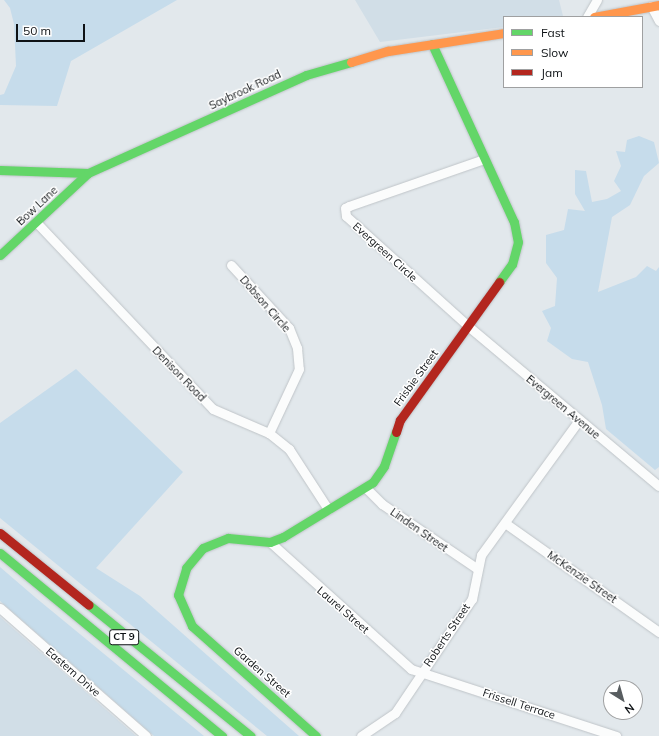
<!DOCTYPE html>
<html>
<head>
<meta charset="utf-8">
<style>
	body { margin:0 }
	#map { position:relative; width:659px; height:736px; overflow:hidden; background:#e2e8ec; font-family:Mulish,sans-serif }
	div>[style] { position:absolute }
	.built>* { inset:0; background:#d1dee7 }
	.green>* { inset:0; background:#c6dceb }
	.roads { filter:drop-shadow(0 0 1px #bfc4c8) drop-shadow(0 0 1px #bfc4c8) }
	.street>* { height:9px; margin:-4.5px; padding:0 4.5px; transform-origin:4.5px; border-radius:4.5px; background:#fbfcfc }
	.fast>* { height:9px; margin:-4.5px; padding:0 4.5px; transform-origin:4.5px; border-radius:4.5px; background:#63d668 }
	.slow>* { height:9px; margin:-4.5px; padding:0 4.5px; transform-origin:4.5px; border-radius:4.5px; background:#ff974d }
	.jam>* { height:9px; margin:-4.5px; padding:0 4.5px; transform-origin:4.5px; border-radius:4.5px; background:#b3261e }
	span { translate:-50% -50%; white-space:nowrap; text-align:center; line-height:1.15; -webkit-text-stroke:3px #fff; paint-order:stroke }
	.shield-label span { padding:1px 3px; background:#fff; border:1px solid; border-radius:3px; -webkit-text-stroke-width:0 }
	.shield-label { font-size:10px; color:#0e1215; font-weight:700 }
	.street-label { font-size:11px; color:#0e1215 }
	.legend { position:absolute; left:503px; top:16px; width:140px; height:72px; box-sizing:border-box; background:#fff; border:1px solid #9fa0a1; margin:0; padding:5px 7px; list-style:none; font-size:12px; color:#0e1215 }
	.legend li { display:flex; align-items:center; gap:8px; height:20px }
	.legend b { width:20px; border:1px solid #9fa0a1 }
	.north { position:absolute; left:603px; top:680px; width:40px; height:40px; box-sizing:border-box; background:#fff; border:1px solid #9fa0a1; border-radius:50%; rotate:143deg; font-size:11px; font-weight:700; line-height:16px; text-align:center; color:#0e1215 }
	.north::after { content:''; display:block; margin:auto; width:14px; height:18px; background:#585d60; clip-path:polygon(50% 0,100% 100%,50% 72%,0 100%) }
	.scale { position:absolute; left:16px; top:24px; width:69px; height:18px; box-sizing:border-box; border:2px solid #0e1215; border-top:0; padding-left:5px; font-size:12px; line-height:14px; white-space:nowrap; color:#0e1215; -webkit-text-stroke:3px #fff; paint-order:stroke }
</style>
</head>
<body>
<div id="map">
	<div class="built">
		<div style="clip-path:polygon(355px 0,559px 0,563px 16px,504px 17px,504px 27px,380px 42px)"></div>
		<div style="clip-path:polygon(0 617px,136px 736px,0 736px)"></div>
	</div>
	<div class="green">
		<div style="clip-path:polygon(4px 0,177px 0,71px 61px,57px 106px,0 105px,0 95px,4px 94px,16px 66px,14px 24px,10px 8px)"></div>
		<div style="clip-path:polygon(639px 136px,654px 142px,659px 163px,644px 176px,630px 205px,612px 217px,598px 292px,636px 277px,647px 266px,656px 271px,659px 267px,659px 467px,655px 470px,606px 429px,602px 405px,588px 362px,572px 359px,547px 341px,551px 328px,542px 311px,555px 306px,557px 278px,546px 263px,546px 235px,564px 230px,568px 209px,585px 211px,575px 194px,575px 170px,586px 171px,592px 202px,607px 199px,621px 191px,614px 181px,621px 166px,616px 151px,625px 152px,627px 140px)"></div>
		<div style="clip-path:polygon(76px 369px,183px 472px,96px 568px,140px 596px,299px 736px,267px 736px,0 518px,0 423px)"></div>
		<div style="clip-path:polygon(0 567px,36px 598px,204px 736px,154px 736px,0 601px)"></div>
	</div>
	<div class="roads">
		<div class="street">
			<div style="left:651px;top:6px;width:17px;rotate:62deg"></div>
			<div style="left:587px;top:17px;width:20px;rotate:-60deg"></div>
			<div style="left:484px;top:159px;width:143px;rotate:160.8deg"></div>
			<div style="left:349px;top:206px;width:4px;rotate:153deg"></div>
			<div style="left:345px;top:208px;width:8px;rotate:83deg"></div>
			<div style="left:346px;top:216px;width:164px;rotate:42deg"></div>
			<div style="left:468px;top:326px;width:249px;rotate:40deg"></div>
			<div style="left:37px;top:223px;width:256px;rotate:46.6deg"></div>
			<div style="left:213px;top:409px;width:61px;rotate:23.2deg"></div>
			<div style="left:269px;top:433px;width:26px;rotate:39deg"></div>
			<div style="left:289px;top:449px;width:72px;rotate:57deg"></div>
			<div style="left:231px;top:265px;width:86px;rotate:47.4deg"></div>
			<div style="left:289px;top:328px;width:22px;rotate:68deg"></div>
			<div style="left:297px;top:348px;width:21px;rotate:85deg"></div>
			<div style="left:299px;top:369px;width:71px;rotate:115.1deg"></div>
			<div style="left:366px;top:488px;width:23px;rotate:45deg"></div>
			<div style="left:382px;top:504px;width:114px;rotate:34.2deg"></div>
			<div style="left:505px;top:523px;width:189px;rotate:35.3deg"></div>
			<div style="left:270px;top:542px;width:190px;rotate:42deg"></div>
			<div style="left:411px;top:669px;width:216px;rotate:18.1deg"></div>
			<div style="left:0;top:608px;width:194px;rotate:41.2deg"></div>
			<div style="left:361px;top:736px;width:41px;rotate:-34.1deg"></div>
			<div style="left:395px;top:713px;width:138px;rotate:-56deg"></div>
			<div style="left:472px;top:599px;width:45px;rotate:-78.4deg"></div>
			<div style="left:481px;top:555px;width:167px;rotate:-54deg"></div>
		</div>
		<div class="fast">
			<div style="left:432px;top:44px;width:196px;rotate:65.3deg"></div>
			<div style="left:514px;top:222px;width:20px;rotate:79deg"></div>
			<div style="left:518px;top:242px;width:23px;rotate:105deg"></div>
			<div style="left:512px;top:264px;width:22px;rotate:126deg"></div>
			<div style="left:0;top:170px;width:88px;rotate:2deg"></div>
			<div style="left:0;top:255px;width:120px;rotate:-43deg"></div>
			<div style="left:88px;top:173px;width:239px;rotate:-24.2deg"></div>
			<div style="left:306px;top:75px;width:47px;rotate:-16.1deg"></div>
			<div style="left:0;top:553px;width:288px;rotate:39.5deg"></div>
			<div style="left:89px;top:605px;width:208px;rotate:39deg"></div>
			<div style="left:316px;top:736px;width:166px;rotate:-138.4deg"></div>
			<div style="left:192px;top:626px;width:34px;rotate:-114deg"></div>
			<div style="left:178px;top:595px;width:28px;rotate:-73deg"></div>
			<div style="left:186px;top:568px;width:26px;rotate:-50deg"></div>
			<div style="left:203px;top:548px;width:27px;rotate:-22deg"></div>
			<div style="left:228px;top:538px;width:42px;rotate:5.4deg"></div>
			<div style="left:270px;top:542px;width:14px;rotate:-21deg"></div>
			<div style="left:283px;top:537px;width:105px;rotate:-31.4deg"></div>
			<div style="left:373px;top:482px;width:19px;rotate:-55deg"></div>
			<div style="left:384px;top:466px;width:36px;rotate:-71deg"></div>
		</div>
		<div class="slow">
			<div style="left:594px;top:17px;width:66px;rotate:-10.5deg"></div>
			<div style="left:351px;top:62px;width:39px;rotate:-17deg"></div>
			<div style="left:388px;top:51px;width:117px;rotate:-8.8deg"></div>
		</div>
		<div class="jam">
			<div style="left:396px;top:432px;width:13px;rotate:-72deg"></div>
			<div style="left:400px;top:420px;width:170px;rotate:-54.3deg"></div>
			<div style="left:0;top:533px;width:114px;rotate:39deg"></div>
		</div>
	</div>
	<div class="shield-label">
		<span style="left:124px;top:637px">CT 9</span>
	</div>
	<div class="street-label">
		<span style="left:245px;top:90px;rotate:-25deg">Saybrook Road</span>
		<span style="left:37px;top:206px;rotate:-43deg">Bow Lane</span>
		<span style="left:385px;top:252px;rotate:42deg">Evergreen Circle</span>
		<span style="left:265px;top:304px;rotate:49deg">Dobson Circle</span>
		<span style="left:179px;top:374px;rotate:46deg">Denison Road</span>
		<span style="left:416px;top:378px;rotate:-54deg">Frisbie Street</span>
		<span style="left:563px;top:407px;rotate:40deg">Evergreen Avenue</span>
		<span style="left:419px;top:530px;rotate:35deg">Linden Street</span>
		<span style="left:582px;top:577px;rotate:35deg">McKenzie Street</span>
		<span style="left:343px;top:610px;rotate:41deg">Laurel Street</span>
		<span style="left:447px;top:635px;rotate:-56deg">Roberts Street</span>
		<span style="left:73px;top:672px;rotate:41deg">Eastern Drive</span>
		<span style="left:262px;top:672px;rotate:41deg">Garden Street</span>
		<span style="left:519px;top:704px;rotate:18deg">Frissell Terrace</span>
	</div>
	<ul class="legend">
	<li><b style="height:5px;background:#63d668"></b>Fast</li>
	<li><b style="height:5px;background:#ff974d"></b>Slow</li>
	<li><b style="height:5px;background:#b3261e"></b>Jam</li>
	</ul>
	<div class="north">N</div>
	<div class="scale">50 m</div>
</div>
</body>
</html>
